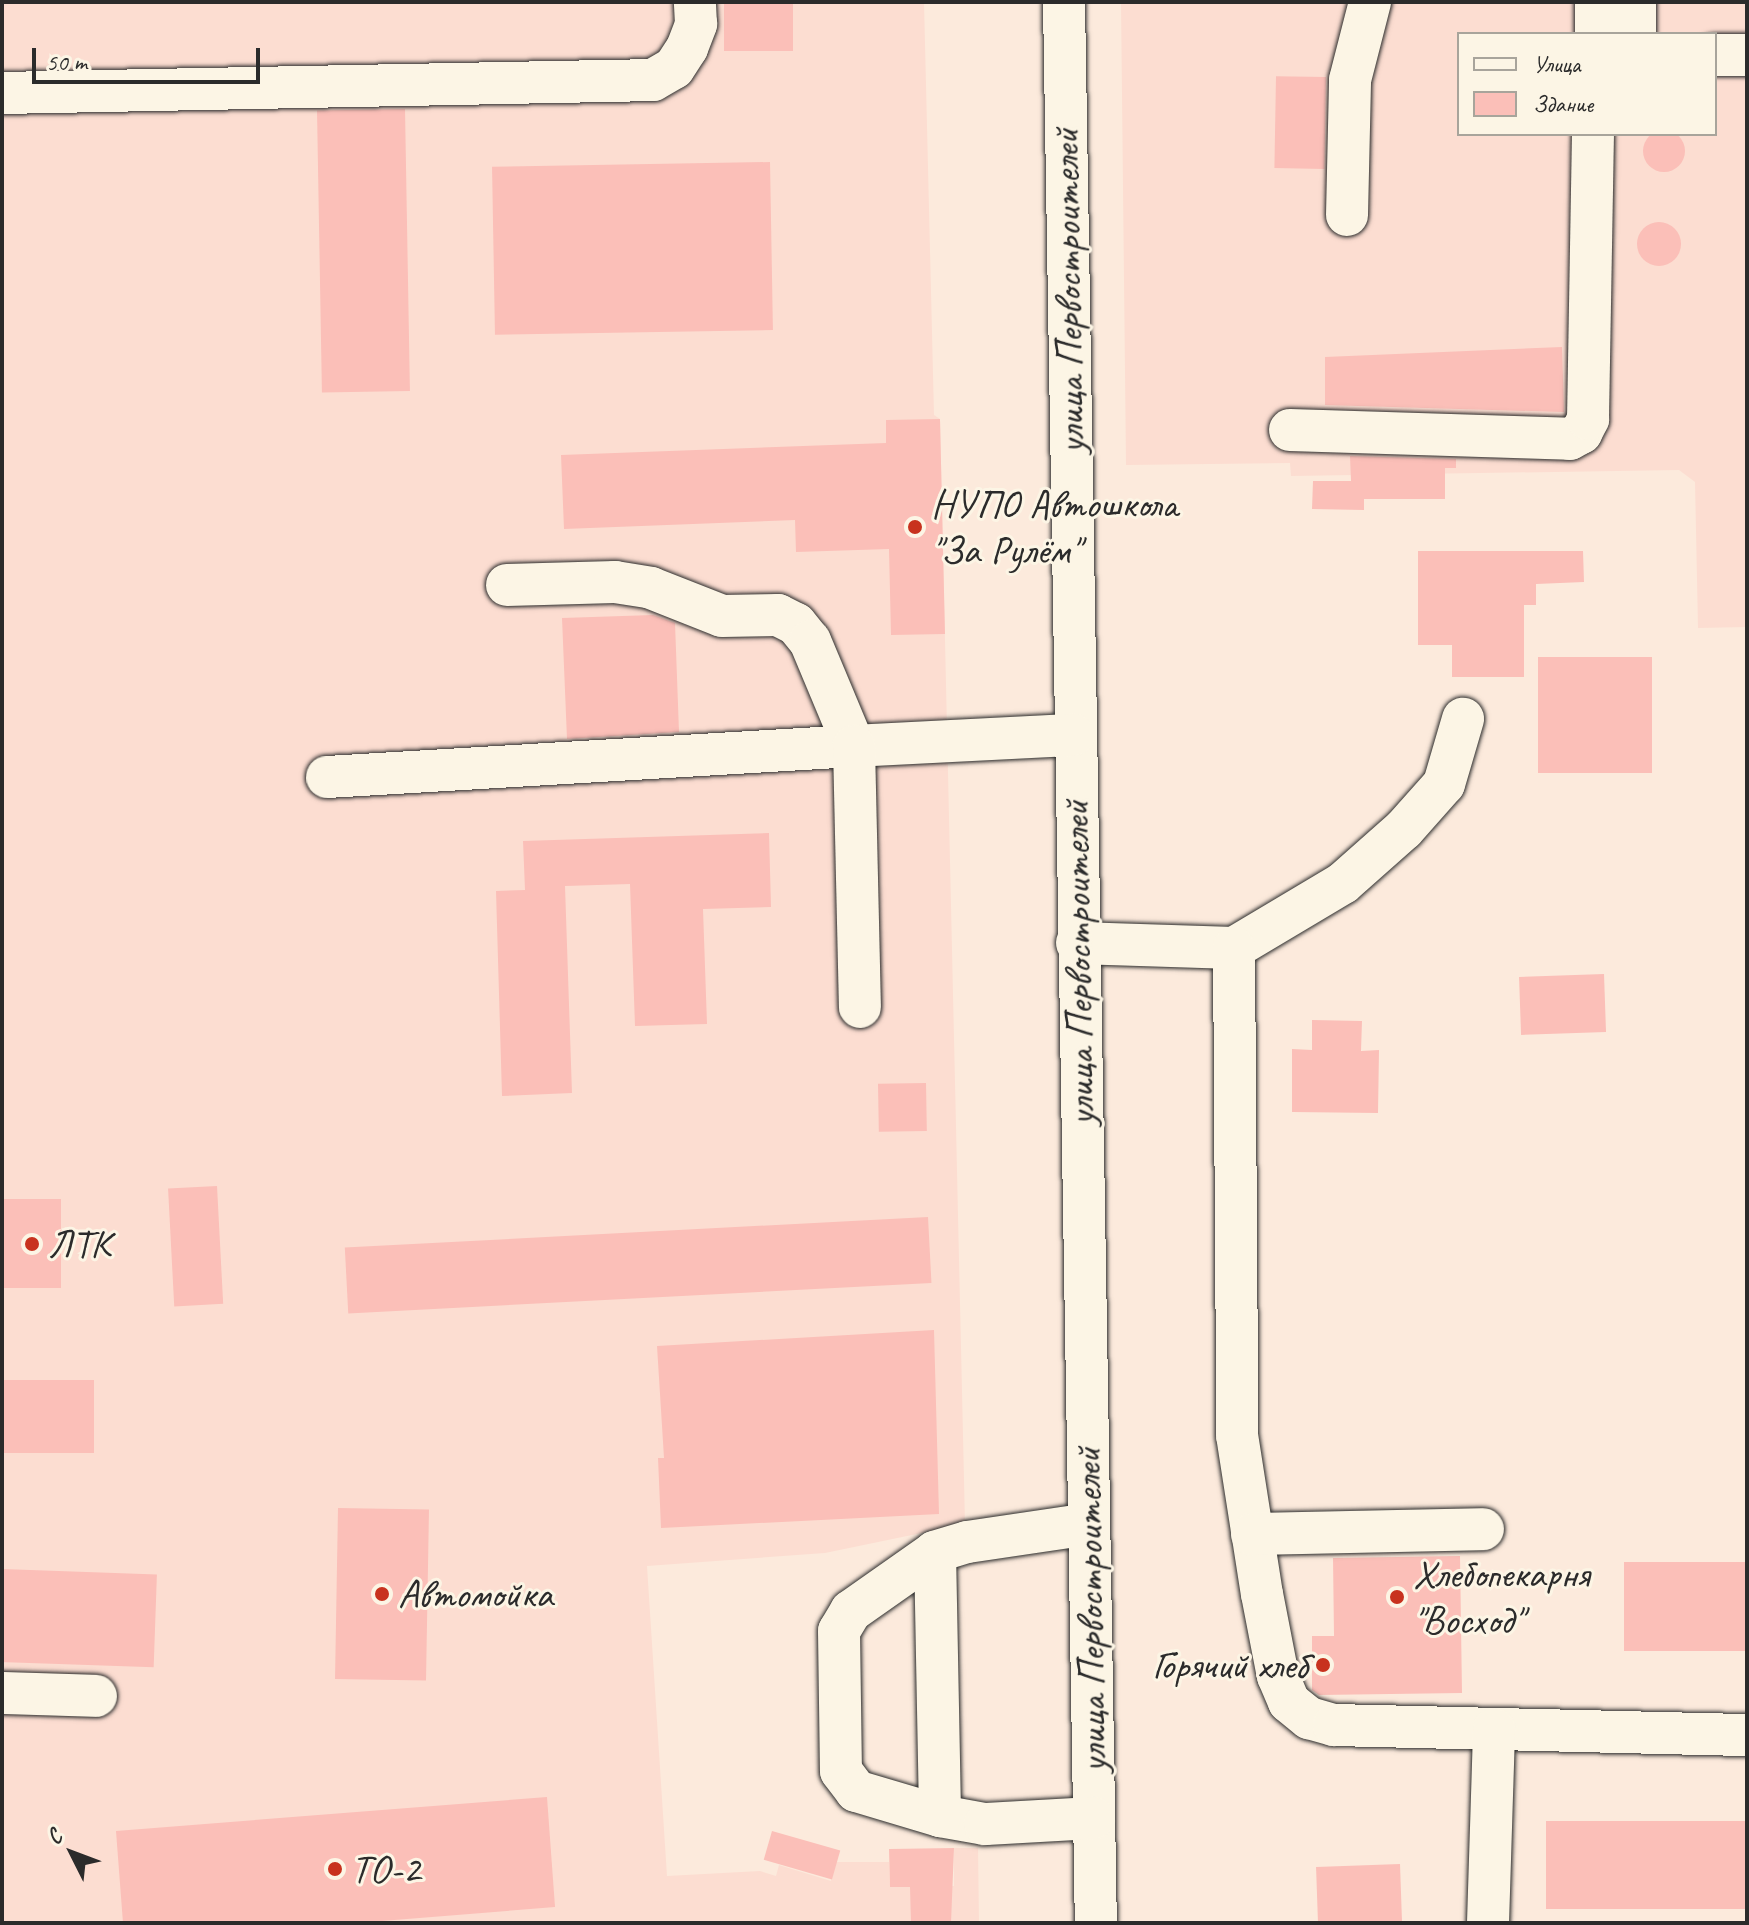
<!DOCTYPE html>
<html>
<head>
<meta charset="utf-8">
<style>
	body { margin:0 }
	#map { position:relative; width:1749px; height:1925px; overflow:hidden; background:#fceadc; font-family:Caveat,sans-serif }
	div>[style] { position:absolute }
	.built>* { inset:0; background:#fcddd1 }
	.building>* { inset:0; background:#fbbfb8; transform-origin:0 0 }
	.round { border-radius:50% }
	.roads { filter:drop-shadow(0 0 2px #2b2b2b) drop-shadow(0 0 2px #2b2b2b) }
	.minor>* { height:42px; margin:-21px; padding:0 21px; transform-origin:21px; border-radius:21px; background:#fcf5e5 }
	.dots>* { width:22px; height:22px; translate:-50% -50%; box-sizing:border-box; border:4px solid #fcf5e5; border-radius:50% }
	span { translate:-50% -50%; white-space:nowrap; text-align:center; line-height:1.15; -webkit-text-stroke:6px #fcf5e5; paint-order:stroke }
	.street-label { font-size:40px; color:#2b2b2b }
	.poi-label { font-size:40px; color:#2b2b2b }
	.left { translate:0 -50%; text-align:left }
	.right { translate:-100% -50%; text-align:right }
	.frame { position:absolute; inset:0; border:4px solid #2b2b2b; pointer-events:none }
	.legend { position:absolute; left:1457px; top:32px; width:260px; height:104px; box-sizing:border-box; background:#fcf5e5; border:2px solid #a8a49b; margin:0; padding:10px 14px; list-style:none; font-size:24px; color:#2b2b2b }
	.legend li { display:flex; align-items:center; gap:16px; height:40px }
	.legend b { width:40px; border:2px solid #a8a49b }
	.north { position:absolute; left:32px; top:1813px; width:80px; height:80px; -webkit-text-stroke:6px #fcf5e5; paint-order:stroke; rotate:312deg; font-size:22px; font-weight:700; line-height:32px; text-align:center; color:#2b2b2b }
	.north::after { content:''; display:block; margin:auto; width:28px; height:36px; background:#2b2b2b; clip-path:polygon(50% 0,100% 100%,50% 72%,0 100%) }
	.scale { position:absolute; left:32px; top:48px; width:228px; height:36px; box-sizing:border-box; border:4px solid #2b2b2b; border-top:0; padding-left:10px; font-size:24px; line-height:28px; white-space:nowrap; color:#2b2b2b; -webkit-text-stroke:6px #fcf5e5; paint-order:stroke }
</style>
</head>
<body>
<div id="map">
	<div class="built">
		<div style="clip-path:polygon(2px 2px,924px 2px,934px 415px,940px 419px,965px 1524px,825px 1553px,647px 1566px,667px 1876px,760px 1871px,776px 1876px,779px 1865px,831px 1881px,836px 1862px,889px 1862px,890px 1887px,954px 1886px,954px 1848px,978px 1848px,979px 1923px,2px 1923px)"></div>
		<div style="clip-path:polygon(evenodd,1121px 2px,1747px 2px,1747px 627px,1698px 628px,1695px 482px,1679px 470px,1291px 476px,1290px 463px,1126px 465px,1121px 2px,1459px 34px,1715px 34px,1715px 134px,1459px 134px,1459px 34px)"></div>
	</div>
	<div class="building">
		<div style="left:724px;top:2px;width:69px;height:49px"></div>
		<div style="left:1326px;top:77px;width:92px;height:50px;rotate:91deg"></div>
		<div style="left:405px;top:109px;width:282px;height:88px;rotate:89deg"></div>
		<div class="round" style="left:1643px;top:130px;width:42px;height:42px"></div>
		<div style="left:770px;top:162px;width:168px;height:278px;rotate:89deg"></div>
		<div class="round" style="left:1637px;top:222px;width:44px;height:44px"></div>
		<div style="clip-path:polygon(1562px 347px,1564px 412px,1325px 405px,1325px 357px)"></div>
		<div style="clip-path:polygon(940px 419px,945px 634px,891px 635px,889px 549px,796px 552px,795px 520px,564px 529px,561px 455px,886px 443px,886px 420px)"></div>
		<div style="clip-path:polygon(1350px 456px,1456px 459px,1456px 468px,1445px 468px,1445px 499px,1364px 499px,1364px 510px,1312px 509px,1313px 481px,1351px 481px)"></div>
		<div style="clip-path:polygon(1418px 551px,1583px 551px,1584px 582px,1536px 584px,1536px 605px,1524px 605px,1524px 677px,1452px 677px,1452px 645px,1418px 645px)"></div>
		<div style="clip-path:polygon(653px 615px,675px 623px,679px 732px,567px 739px,562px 618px)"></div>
		<div style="left:1538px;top:657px;width:114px;height:116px"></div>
		<div style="clip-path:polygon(769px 833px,771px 907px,703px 909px,707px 1024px,635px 1026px,630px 884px,565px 886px,572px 1093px,502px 1096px,496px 891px,525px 890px,523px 841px)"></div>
		<div style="left:1604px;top:974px;width:58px;height:85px;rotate:88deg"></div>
		<div style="clip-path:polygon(1312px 1020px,1362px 1021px,1361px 1051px,1379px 1050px,1378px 1113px,1292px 1112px,1292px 1049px,1312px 1050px)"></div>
		<div style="left:926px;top:1083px;width:48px;height:48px;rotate:89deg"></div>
		<div style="left:217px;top:1186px;width:118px;height:49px;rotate:87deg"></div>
		<div style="left:61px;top:1199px;width:89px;height:59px;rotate:90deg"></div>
		<div style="left:928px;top:1217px;width:66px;height:584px;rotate:87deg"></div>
		<div style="clip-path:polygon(934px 1330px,939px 1514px,661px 1528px,658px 1458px,664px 1458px,657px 1346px)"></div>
		<div style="left:2px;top:1380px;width:92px;height:73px"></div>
		<div style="left:338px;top:1508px;width:91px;height:171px;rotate:1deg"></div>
		<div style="clip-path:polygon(1460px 1556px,1462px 1693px,1319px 1695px,1312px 1690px,1312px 1636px,1334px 1636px,1333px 1558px)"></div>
		<div style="left:1747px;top:1562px;width:89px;height:123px;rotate:90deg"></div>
		<div style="left:2px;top:1569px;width:155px;height:93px;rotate:2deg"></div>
		<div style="clip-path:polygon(547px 1797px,555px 1907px,357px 1923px,123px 1923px,116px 1831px)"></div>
		<div style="left:1747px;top:1821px;width:88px;height:201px;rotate:90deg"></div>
		<div style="left:772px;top:1831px;width:71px;height:30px;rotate:16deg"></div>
		<div style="clip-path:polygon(954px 1848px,951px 1923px,911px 1923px,910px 1887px,890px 1887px,889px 1849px)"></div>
		<div style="left:1400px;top:1864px;width:59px;height:84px;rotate:88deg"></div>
	</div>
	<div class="roads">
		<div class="minor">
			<div style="left:1064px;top:2px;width:1921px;rotate:89.05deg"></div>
			<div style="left:1596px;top:34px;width:32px;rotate:-90deg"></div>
			<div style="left:1635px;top:34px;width:32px;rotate:-90deg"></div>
			<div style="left:1715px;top:55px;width:32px"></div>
			<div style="left:2px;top:93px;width:651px;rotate:-1.14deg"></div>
			<div style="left:653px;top:80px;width:24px;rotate:-30deg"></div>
			<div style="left:674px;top:68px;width:24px;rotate:-57deg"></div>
			<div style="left:687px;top:48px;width:26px;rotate:-69deg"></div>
			<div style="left:696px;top:24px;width:22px;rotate:-93deg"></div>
			<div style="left:1347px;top:215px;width:135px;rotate:-88.7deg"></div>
			<div style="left:1350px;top:80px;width:81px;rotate:-75.6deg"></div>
			<div style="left:1290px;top:430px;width:280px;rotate:1.8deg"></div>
			<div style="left:1570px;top:439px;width:13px;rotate:-29deg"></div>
			<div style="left:1581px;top:433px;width:16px;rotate:-63deg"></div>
			<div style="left:1588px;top:419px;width:285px;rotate:-89deg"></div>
			<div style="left:507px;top:585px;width:108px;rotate:-1.6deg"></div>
			<div style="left:615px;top:582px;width:36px;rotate:9deg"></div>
			<div style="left:651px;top:588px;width:76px;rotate:21.5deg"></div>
			<div style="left:722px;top:616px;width:56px;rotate:-1deg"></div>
			<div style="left:778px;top:615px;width:20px;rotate:27deg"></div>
			<div style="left:796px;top:624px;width:22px;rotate:51deg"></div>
			<div style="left:810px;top:641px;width:114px;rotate:67.3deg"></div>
			<div style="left:854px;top:746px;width:220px;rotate:-2.9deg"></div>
			<div style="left:327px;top:777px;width:528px;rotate:-3.37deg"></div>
			<div style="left:854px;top:746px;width:261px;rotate:88.7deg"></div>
			<div style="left:1077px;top:943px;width:157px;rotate:1.8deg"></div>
			<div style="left:1234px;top:948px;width:127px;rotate:-30.8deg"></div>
			<div style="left:1343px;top:883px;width:81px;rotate:-41.5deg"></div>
			<div style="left:1404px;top:829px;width:60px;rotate:-48.4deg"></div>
			<div style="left:1444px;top:784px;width:68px;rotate:-73.7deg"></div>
			<div style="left:1234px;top:948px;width:487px;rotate:89.6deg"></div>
			<div style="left:1237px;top:1435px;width:161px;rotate:81.1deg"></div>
			<div style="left:1262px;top:1594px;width:84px;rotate:79deg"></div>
			<div style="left:1278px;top:1676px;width:28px;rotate:67deg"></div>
			<div style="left:1289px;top:1702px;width:26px;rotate:39deg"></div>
			<div style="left:1309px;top:1718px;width:26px;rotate:16deg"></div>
			<div style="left:1334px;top:1725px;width:413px;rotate:1.4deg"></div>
			<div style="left:1089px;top:1524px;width:123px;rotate:171.6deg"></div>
			<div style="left:967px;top:1542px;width:34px;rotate:163deg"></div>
			<div style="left:935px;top:1552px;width:103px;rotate:144.9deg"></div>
			<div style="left:851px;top:1611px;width:23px;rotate:121deg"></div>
			<div style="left:839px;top:1631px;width:140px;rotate:89.2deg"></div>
			<div style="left:841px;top:1771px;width:25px;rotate:53deg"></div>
			<div style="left:856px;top:1791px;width:88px;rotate:16.6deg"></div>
			<div style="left:940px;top:1816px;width:46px;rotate:10.1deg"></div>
			<div style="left:985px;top:1824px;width:109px;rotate:-3.2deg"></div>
			<div style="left:1252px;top:1534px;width:231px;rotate:-1.2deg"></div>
			<div style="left:935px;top:1552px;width:264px;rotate:88.9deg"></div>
			<div style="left:2px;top:1693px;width:94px;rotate:1.8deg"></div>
			<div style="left:1488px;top:1923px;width:194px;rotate:-88.2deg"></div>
		</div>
	</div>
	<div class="dots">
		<div style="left:915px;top:527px;background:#c8321e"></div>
		<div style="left:32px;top:1244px;background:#c8321e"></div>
		<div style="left:382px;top:1594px;background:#c8321e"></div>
		<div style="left:1397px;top:1597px;background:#c8321e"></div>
		<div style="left:1323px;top:1665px;background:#c8321e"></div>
		<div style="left:335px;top:1869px;background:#c8321e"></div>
	</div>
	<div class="street-label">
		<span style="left:1068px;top:291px;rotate:-91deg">улица Первостроителей</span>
		<span style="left:1078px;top:963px;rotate:-91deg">улица Первостроителей</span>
		<span style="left:1090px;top:1610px;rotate:-91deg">улица Первостроителей</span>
	</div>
	<div class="poi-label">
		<span class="left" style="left:931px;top:527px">НУПО Автошкола<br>"За Рулём"</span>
		<span class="left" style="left:48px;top:1244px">ЛТК</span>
		<span class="left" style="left:1413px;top:1597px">Хлебопекарня<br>"Восход"</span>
		<span class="left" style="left:398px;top:1594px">Автомойка</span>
		<span class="right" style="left:1307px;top:1665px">Горячий хлеб</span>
		<span class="left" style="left:351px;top:1869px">ТО-2</span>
	</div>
	<div class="frame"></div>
	<ul class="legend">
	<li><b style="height:10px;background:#fcf5e5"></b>Улица</li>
	<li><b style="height:22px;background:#fbbfb8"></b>Здание</li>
	</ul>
	<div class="north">С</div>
	<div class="scale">50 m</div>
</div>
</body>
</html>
